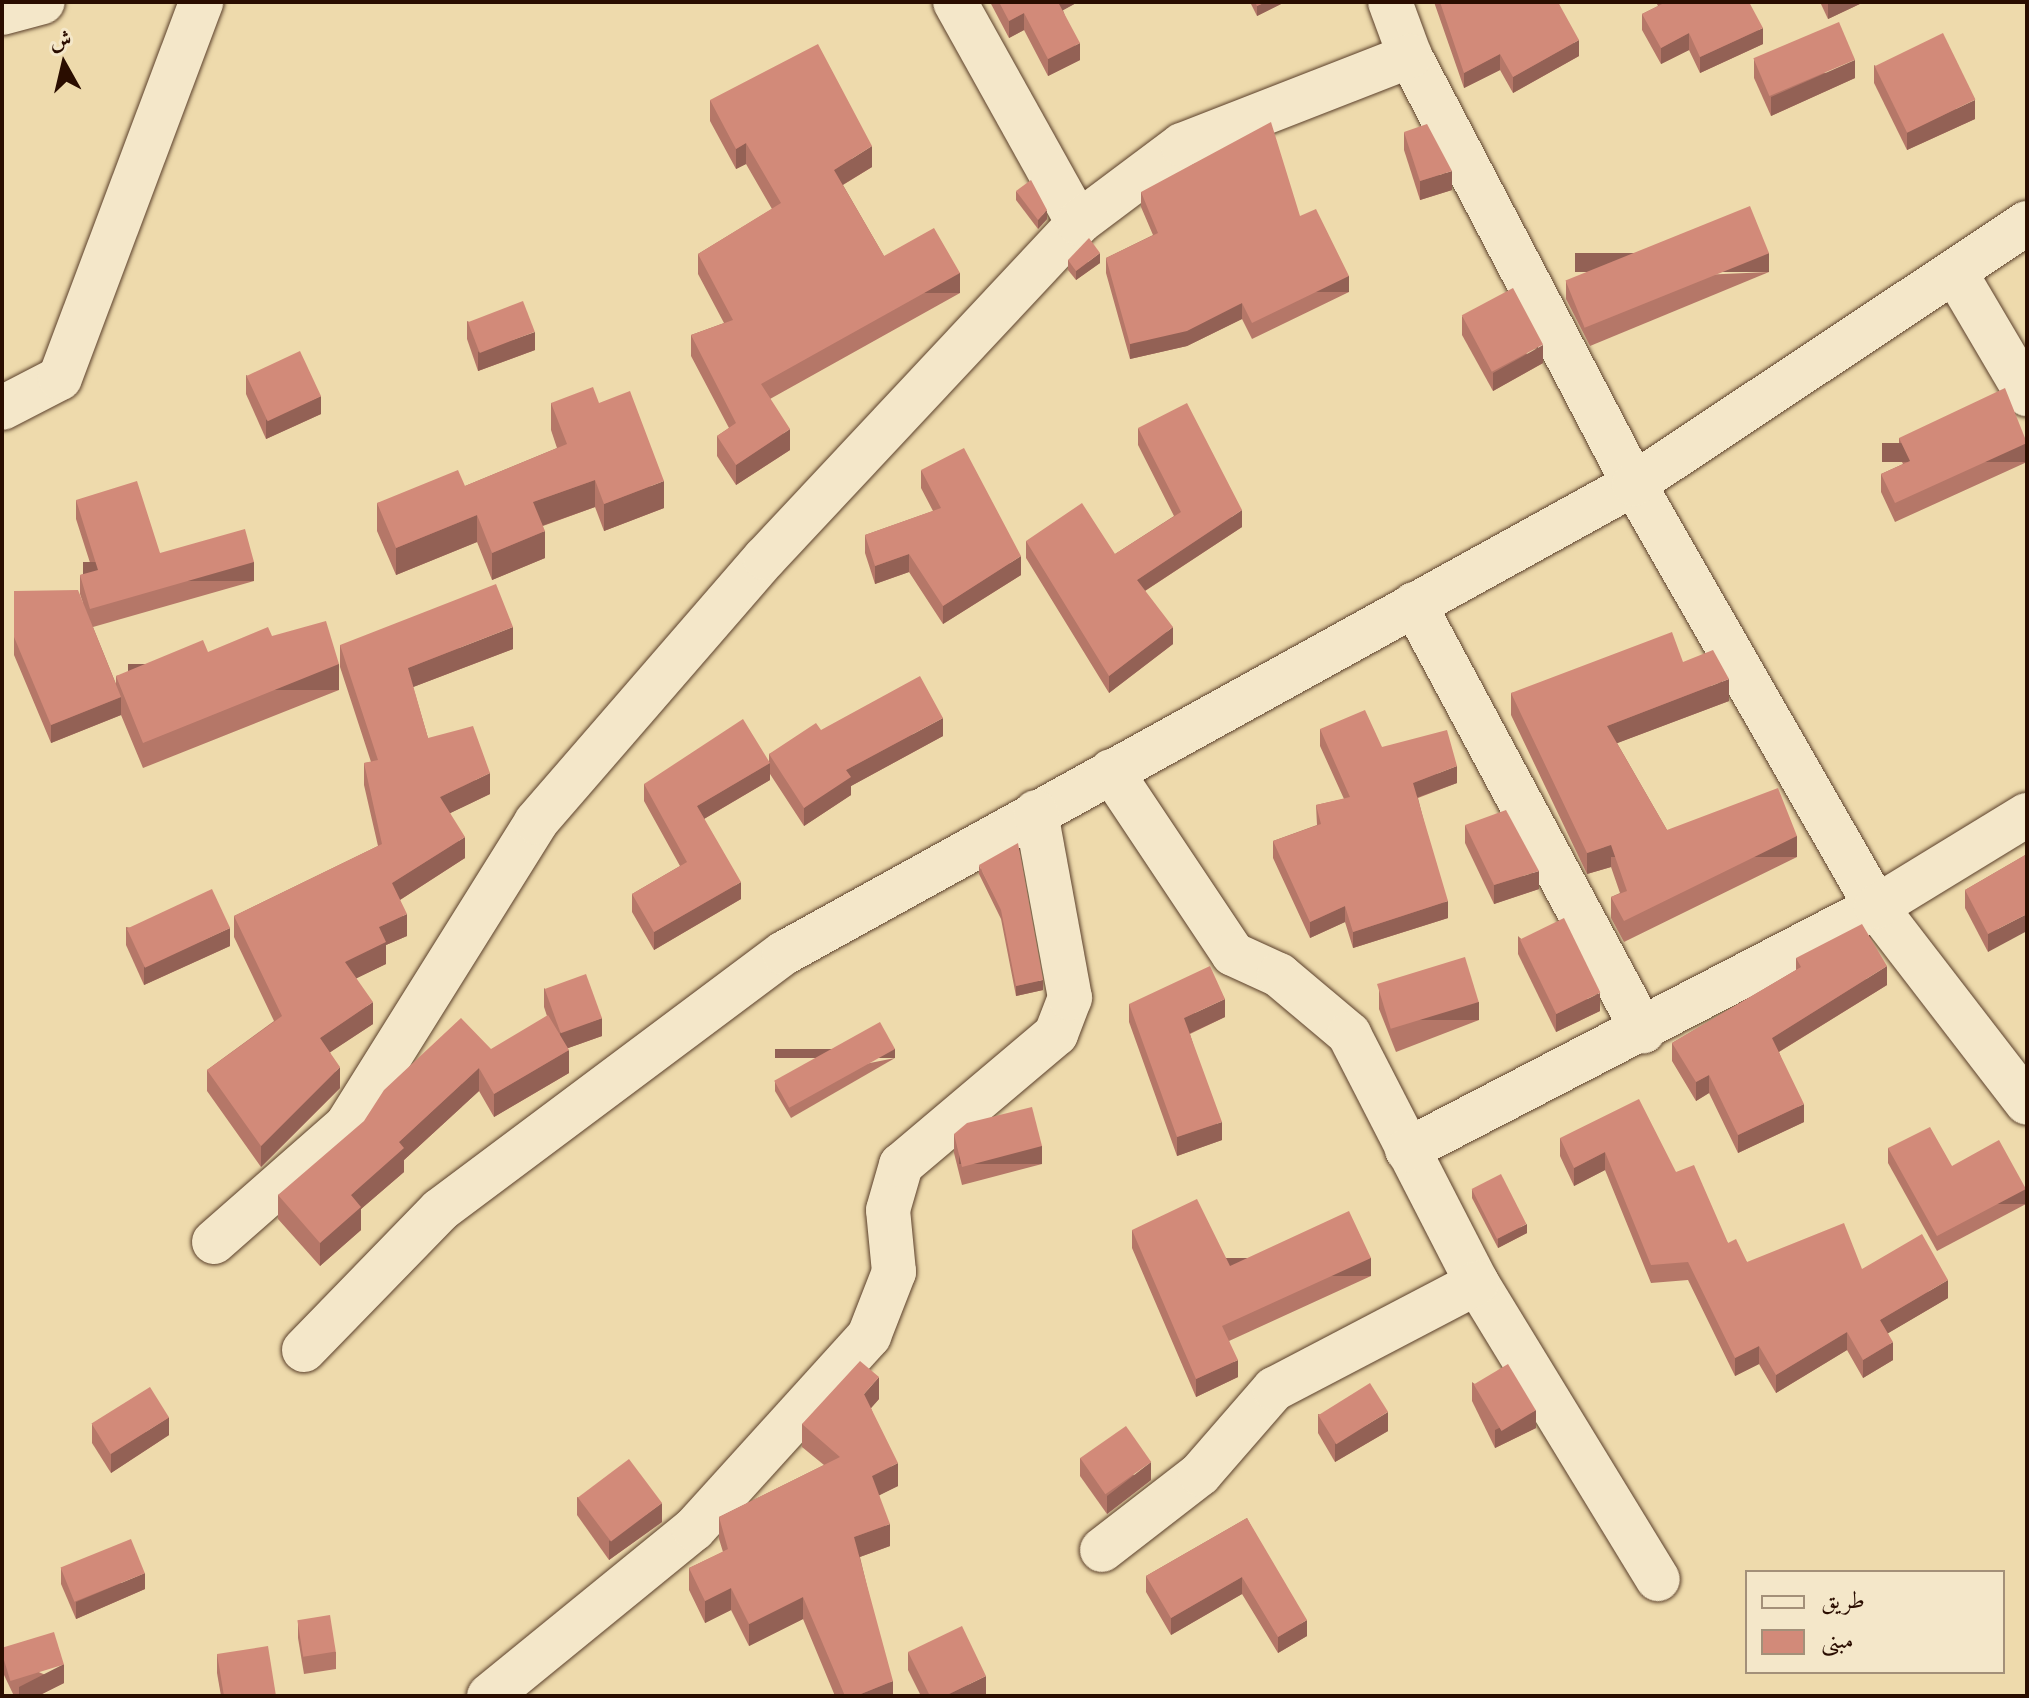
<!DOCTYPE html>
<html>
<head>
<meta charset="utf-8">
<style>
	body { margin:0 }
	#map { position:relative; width:2029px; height:1698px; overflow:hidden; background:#eedaac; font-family:"IM FELL French Canon",Amiri,serif }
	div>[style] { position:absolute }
	.roads { filter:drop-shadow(0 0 2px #5b402b) drop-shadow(0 0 2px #5b402b) }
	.minor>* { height:44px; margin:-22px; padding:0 22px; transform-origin:22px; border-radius:22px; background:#f4e7c9 }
	.wall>* { inset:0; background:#b57768 }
	.shaded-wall>* { inset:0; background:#936155; transform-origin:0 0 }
	.building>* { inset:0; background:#d28a79; transform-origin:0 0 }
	span { translate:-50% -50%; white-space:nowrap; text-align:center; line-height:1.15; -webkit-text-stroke:8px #f4e7c9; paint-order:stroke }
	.frame { position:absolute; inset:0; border:4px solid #2a0d00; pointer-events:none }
	.legend { position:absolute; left:1745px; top:1570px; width:260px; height:104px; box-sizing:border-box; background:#f4e7c9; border:2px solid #a39079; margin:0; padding:10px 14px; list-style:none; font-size:24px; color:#2a0d00 }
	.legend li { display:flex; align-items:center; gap:16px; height:40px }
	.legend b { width:40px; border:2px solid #a39079 }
	.north { position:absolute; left:24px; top:24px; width:80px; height:80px; -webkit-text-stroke:6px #f4e7c9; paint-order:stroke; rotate:352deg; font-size:22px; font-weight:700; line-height:32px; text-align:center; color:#2a0d00 }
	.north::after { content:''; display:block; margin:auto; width:28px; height:36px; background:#2a0d00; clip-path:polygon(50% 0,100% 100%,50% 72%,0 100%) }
</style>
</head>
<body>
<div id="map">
	<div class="roads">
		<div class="minor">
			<div style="left:955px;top:2px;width:253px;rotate:60.9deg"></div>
			<div style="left:1390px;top:2px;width:58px;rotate:69.7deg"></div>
			<div style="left:1410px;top:56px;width:483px;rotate:62.4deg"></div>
			<div style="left:1634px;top:484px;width:487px;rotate:60.2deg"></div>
			<div style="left:1876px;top:907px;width:247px;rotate:52.4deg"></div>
			<div style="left:2px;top:13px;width:42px;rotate:-15deg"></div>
			<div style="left:1955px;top:272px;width:142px;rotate:59.5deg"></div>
			<div style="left:2px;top:408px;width:65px;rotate:-27.3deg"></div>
			<div style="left:60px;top:378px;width:402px;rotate:-69.4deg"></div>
			<div style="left:1414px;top:604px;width:485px;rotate:61.8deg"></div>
			<div style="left:1111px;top:771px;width:220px;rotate:56.3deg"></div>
			<div style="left:1233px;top:954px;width:51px;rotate:24.5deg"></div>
			<div style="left:1279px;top:975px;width:92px;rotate:40.1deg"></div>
			<div style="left:1349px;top:1034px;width:280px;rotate:62.8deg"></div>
			<div style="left:1477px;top:1283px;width:347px;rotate:58.6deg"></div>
			<div style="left:1407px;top:1150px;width:528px;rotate:-27.39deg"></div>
			<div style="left:1876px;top:907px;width:177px;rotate:-31.4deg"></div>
			<div style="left:214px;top:1242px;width:177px;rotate:-41.3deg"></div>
			<div style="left:347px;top:1125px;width:357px;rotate:-58deg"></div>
			<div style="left:536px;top:822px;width:349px;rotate:-49.1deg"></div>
			<div style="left:765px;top:558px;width:458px;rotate:-46.9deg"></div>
			<div style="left:1078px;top:223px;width:130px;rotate:-36.9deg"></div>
			<div style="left:1182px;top:145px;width:245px;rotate:-21.3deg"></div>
			<div style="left:304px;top:1350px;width:195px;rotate:-45.8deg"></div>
			<div style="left:440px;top:1210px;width:429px;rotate:-36.8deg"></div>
			<div style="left:784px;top:953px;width:971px;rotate:-28.89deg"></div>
			<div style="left:1634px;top:484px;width:472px;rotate:-33.6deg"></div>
			<div style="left:1102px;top:1550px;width:124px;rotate:-37.8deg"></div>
			<div style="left:1200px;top:1474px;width:113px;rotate:-49deg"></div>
			<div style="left:1274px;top:1389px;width:229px;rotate:-27.6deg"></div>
			<div style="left:489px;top:1696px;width:264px;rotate:-39.2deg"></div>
			<div style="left:694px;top:1529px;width:261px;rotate:-47.8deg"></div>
			<div style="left:869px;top:1336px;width:69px;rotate:-68.7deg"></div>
			<div style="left:894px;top:1272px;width:62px;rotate:-95.5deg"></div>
			<div style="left:888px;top:1210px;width:47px;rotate:-73.9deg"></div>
			<div style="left:901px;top:1165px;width:203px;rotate:-40.2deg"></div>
			<div style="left:1056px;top:1034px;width:39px;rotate:-69deg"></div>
			<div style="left:1070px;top:998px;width:189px;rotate:-100.4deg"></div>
		</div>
	</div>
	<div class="wall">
		<div style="clip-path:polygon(990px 2px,1078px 2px,1063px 10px,1080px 60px,1048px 76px,1024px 30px,1009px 38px)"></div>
		<div style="clip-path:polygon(1250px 2px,1285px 2px,1257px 16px)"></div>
		<div style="clip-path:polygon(1434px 2px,1558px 2px,1579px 56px,1513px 93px,1500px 70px,1464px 88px)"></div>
		<div style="clip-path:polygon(1656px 2px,1749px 2px,1763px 44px,1700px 73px,1689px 50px,1661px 64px,1642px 30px,1642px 14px,1658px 6px)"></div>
		<div style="clip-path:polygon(1820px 2px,1864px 2px,1828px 19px)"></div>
		<div style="clip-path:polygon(1754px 60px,1855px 78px,1771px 116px,1754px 78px)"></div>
		<div style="clip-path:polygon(1874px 65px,1975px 119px,1907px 150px,1874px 83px)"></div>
		<div style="clip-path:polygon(710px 100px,872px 167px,843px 185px,884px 256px,960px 293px,770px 399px,790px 450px,736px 485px,717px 456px,717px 436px,729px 428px,691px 356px,691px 335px,724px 323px,698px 274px,698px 254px,772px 209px,746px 164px,736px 169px,710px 121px)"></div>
		<div style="clip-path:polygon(1404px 132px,1452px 190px,1420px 200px,1404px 150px)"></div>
		<div style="clip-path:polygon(1016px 191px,1047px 219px,1038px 229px,1016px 200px)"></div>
		<div style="clip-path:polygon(1141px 192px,1300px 216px,1349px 292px,1252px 339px,1242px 319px,1187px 346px,1130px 359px,1106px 273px,1106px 258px,1153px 235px,1141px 207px)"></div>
		<div style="clip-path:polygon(1068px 260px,1100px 263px,1076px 280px,1068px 270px)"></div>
		<div style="clip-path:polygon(1769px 272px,1590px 346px,1566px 299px,1566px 281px)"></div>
		<div style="clip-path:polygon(1462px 316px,1543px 363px,1493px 391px,1462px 335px)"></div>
		<div style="clip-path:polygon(467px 321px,535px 350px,478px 371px,467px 339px)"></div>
		<div style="clip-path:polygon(246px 375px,321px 414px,266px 439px,246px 394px)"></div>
		<div style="clip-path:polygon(551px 403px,599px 403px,664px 508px,604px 531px,595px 507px,543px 526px,545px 558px,492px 580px,477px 542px,396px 575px,377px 531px,377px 503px,465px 486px,557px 448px,551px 430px)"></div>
		<div style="clip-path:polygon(1138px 428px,1242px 527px,1145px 591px,1173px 644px,1109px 693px,1026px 558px,1026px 541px,1115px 554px,1174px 516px,1138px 445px)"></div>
		<div style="clip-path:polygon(1899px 438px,2027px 441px,2027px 462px,1895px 522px,1881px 492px,1881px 474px,1903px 464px,1899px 456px)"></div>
		<div style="clip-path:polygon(921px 470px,1021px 575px,943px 624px,909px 572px,875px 584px,865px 553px,865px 535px,933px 511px,921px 488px)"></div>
		<div style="clip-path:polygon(76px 500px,160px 553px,254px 581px,93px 627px,116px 684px,116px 676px,272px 636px,339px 690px,143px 768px,121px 715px,51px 743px,14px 655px,14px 591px,83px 603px,80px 594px,80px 575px,93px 572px,76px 519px)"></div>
		<div style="clip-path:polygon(340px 645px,513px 649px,413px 687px,428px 738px,490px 794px,450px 813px,465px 858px,400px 900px,407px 936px,386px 945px,386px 964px,356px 978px,373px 1024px,330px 1052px,340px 1088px,261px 1167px,207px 1091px,207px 1070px,274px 1021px,234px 937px,234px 916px,378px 846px,364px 785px,364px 763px,371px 762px,340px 667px)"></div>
		<div style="clip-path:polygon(1683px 662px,1729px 701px,1617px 743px,1667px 830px,1797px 857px,1624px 942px,1611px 918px,1611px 897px,1620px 893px,1611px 867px,1587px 874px,1511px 715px,1511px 693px)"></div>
		<div style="clip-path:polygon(1320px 729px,1382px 747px,1457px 783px,1418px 798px,1448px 918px,1353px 948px,1345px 922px,1310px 938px,1273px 858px,1273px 841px,1317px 825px,1316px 805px,1344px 799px,1320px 746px)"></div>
		<div style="clip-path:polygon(821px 730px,943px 736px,851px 786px,851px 795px,804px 826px,770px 774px,770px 780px,704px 819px,741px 899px,654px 950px,632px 912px,632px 894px,680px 866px,644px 801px,644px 784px,769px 761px,769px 754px)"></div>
		<div style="clip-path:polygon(1465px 825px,1539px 889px,1494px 904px,1465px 843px)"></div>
		<div style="clip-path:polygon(2027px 854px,1988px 952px,1965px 908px,1965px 890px)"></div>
		<div style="clip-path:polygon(979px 865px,1043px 990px,1016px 996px,1001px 919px,979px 874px)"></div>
		<div style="clip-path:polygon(126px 927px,230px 946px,144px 985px,126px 945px)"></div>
		<div style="clip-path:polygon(1518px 936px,1600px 1011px,1556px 1032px,1518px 954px)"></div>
		<div style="clip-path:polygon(1796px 958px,1887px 985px,1779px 1052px,1804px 1122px,1738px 1153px,1709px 1093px,1696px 1101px,1672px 1061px,1672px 1043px,1796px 970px)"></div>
		<div style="clip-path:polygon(544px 988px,602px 1036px,568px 1048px,569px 1073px,494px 1117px,479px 1091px,404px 1160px,404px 1172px,361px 1209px,361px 1230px,320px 1266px,278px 1219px,278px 1195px,547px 1016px,544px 1007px)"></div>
		<div style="clip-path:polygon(1379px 990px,1479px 1020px,1396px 1052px,1379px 1009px)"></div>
		<div style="clip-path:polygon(1129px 1004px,1225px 1017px,1190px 1034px,1222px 1140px,1177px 1156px,1129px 1022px)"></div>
		<div style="clip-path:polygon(895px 1058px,791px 1118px,775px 1091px,775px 1082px)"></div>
		<div style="clip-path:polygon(954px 1134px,1042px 1164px,962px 1185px,954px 1153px)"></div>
		<div style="clip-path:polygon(1560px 1138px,1676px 1172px,1728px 1243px,1747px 1262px,1862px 1269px,1948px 1298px,1888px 1333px,1893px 1360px,1863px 1378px,1847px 1350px,1776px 1393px,1759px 1364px,1735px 1376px,1688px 1280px,1651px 1283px,1605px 1170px,1574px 1186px,1560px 1156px)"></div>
		<div style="clip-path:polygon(1888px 1148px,1952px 1166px,2026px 1204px,1937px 1251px,1888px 1163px)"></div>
		<div style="clip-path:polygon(1472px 1189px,1527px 1233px,1498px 1248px,1472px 1198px)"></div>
		<div style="clip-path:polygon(1132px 1230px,1230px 1266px,1371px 1276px,1229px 1341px,1238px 1377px,1196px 1397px,1132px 1248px)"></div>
		<div style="clip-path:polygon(1472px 1382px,1536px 1428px,1495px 1448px,1472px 1401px)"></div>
		<div style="clip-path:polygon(879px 1399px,871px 1408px,898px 1486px,879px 1495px,890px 1546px,860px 1557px,893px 1696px,835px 1696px,803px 1619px,749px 1646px,731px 1610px,705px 1623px,689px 1590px,689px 1568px,723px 1552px,719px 1539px,719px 1517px,824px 1465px,802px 1447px,802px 1424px)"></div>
		<div style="clip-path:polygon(1318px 1414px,1388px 1431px,1335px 1462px,1318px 1433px)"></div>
		<div style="clip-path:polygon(92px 1424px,169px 1435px,111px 1473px,92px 1443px)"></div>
		<div style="clip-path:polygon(1080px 1458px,1151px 1480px,1107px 1514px,1080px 1476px)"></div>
		<div style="clip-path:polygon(577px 1497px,662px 1522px,609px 1560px,577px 1515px)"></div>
		<div style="clip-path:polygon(1247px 1518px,1307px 1636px,1278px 1653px,1242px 1594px,1171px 1635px,1146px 1592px,1146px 1576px)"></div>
		<div style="clip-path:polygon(61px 1568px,145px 1589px,76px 1619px,61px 1584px)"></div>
		<div style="clip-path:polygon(298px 1621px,336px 1652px,336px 1669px,304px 1674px,298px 1638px)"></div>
		<div style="clip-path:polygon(908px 1652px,986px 1694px,982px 1696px,921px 1696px,908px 1670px)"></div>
		<div style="clip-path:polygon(217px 1654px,276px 1696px,221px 1696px,217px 1673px)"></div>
		<div style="clip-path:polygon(4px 1657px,64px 1683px,38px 1696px,14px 1696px,4px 1675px)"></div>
	</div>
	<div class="shaded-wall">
		<div style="clip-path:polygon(1056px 2px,1078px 2px,1056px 14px)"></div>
		<div style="clip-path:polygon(1266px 2px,1285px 2px,1257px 16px,1257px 6px)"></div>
		<div style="clip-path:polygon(1828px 2px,1864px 2px,1828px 19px)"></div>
		<div style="clip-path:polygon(1024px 13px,1024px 30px,1009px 38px,1009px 21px)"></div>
		<div style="clip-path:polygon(1763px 28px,1763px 44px,1700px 73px,1700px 57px)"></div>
		<div style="clip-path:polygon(1689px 33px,1689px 50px,1661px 64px,1661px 48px)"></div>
		<div style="clip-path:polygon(1579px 40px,1579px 56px,1513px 93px,1513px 77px)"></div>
		<div style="clip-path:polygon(1080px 43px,1080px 60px,1048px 76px,1048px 59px)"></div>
		<div style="clip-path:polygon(1500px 54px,1500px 70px,1464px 88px,1464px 73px)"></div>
		<div style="clip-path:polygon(1855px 60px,1855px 78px,1771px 116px,1771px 97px)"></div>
		<div style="clip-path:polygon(1975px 100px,1975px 119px,1907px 150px,1907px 132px)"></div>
		<div style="clip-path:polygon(746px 143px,746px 164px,736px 169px,736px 149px)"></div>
		<div style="clip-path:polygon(872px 146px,872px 167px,834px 190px,834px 170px)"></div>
		<div style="clip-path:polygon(1452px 171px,1452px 190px,1420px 200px,1420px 181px)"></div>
		<div style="clip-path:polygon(1047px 210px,1047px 219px,1038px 229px,1038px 220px)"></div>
		<div style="clip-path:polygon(1100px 253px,1100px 263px,1076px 280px,1076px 271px)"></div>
		<div style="left:1769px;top:253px;width:19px;height:194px;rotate:90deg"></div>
		<div style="left:960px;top:273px;width:20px;height:228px;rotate:90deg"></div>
		<div style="left:1349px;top:276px;width:16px;height:108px;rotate:90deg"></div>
		<div style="clip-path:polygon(1242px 303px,1242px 319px,1187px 346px,1130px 359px,1130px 344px)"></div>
		<div style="clip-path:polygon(535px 332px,535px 350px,478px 371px,478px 352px)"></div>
		<div style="clip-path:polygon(1543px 345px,1543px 363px,1493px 391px,1493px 373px)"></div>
		<div style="clip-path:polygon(321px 396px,321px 414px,266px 439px,266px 420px)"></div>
		<div style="clip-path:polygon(790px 429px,790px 450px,736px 485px,736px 465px)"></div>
		<div style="left:2027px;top:443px;width:19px;height:145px;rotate:90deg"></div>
		<div style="clip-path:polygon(595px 480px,595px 507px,533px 529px,533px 502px)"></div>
		<div style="clip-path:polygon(664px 481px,664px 508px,604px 531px,604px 504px)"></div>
		<div style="clip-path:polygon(1242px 510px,1242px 527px,1137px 596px,1137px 580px)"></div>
		<div style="clip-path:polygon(477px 515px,477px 542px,396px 575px,396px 548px)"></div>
		<div style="clip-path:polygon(545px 531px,545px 558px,492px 580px,492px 553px)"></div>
		<div style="clip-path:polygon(909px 554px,909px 572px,875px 584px,875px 566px)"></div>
		<div style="clip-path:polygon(1021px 556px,1021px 575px,943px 624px,943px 606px)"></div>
		<div style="left:254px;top:562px;width:19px;height:171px;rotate:90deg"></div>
		<div style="clip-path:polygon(513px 627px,513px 649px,408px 689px,408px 668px)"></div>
		<div style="clip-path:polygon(1173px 627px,1173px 644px,1109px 693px,1109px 676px)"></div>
		<div style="left:339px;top:664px;width:26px;height:211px;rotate:90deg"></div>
		<div style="clip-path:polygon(1729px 679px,1729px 701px,1607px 747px,1607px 726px)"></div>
		<div style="clip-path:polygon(121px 697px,121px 715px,51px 743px,51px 725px)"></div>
		<div style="clip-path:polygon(943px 718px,943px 736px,851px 786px,851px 795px,804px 826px,804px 808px,846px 770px)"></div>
		<div style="clip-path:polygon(770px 763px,770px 780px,697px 823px,697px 806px)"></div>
		<div style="clip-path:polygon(1457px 766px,1457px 783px,1413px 799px,1413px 783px)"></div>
		<div style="clip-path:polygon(490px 773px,490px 794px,440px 818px,440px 797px)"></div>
		<div style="left:1797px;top:836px;width:21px;height:193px;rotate:90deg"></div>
		<div style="clip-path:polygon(465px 837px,465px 858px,392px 905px,392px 883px)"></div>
		<div style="clip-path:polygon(1611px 845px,1611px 867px,1587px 874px,1587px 853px)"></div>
		<div style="clip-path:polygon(1539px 871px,1539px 889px,1494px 904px,1494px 885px)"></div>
		<div style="clip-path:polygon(741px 882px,741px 899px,654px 950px,654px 932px)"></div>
		<div style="clip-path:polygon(1448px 901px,1448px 918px,1353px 948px,1353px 932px)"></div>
		<div style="clip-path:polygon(1345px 906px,1345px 922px,1310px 938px,1310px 922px)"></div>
		<div style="clip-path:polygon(407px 914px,407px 936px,386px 945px,386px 964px,345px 984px,345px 962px,379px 927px)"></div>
		<div style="clip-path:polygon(2027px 914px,2027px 931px,1988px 952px,1988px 934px)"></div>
		<div style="clip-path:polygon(230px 928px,230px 946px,144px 985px,144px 967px)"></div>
		<div style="clip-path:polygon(1887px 966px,1887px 985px,1772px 1056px,1772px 1038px)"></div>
		<div style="clip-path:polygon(1043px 980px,1043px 990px,1016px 996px,1016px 986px)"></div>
		<div style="clip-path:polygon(1600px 993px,1600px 1011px,1556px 1032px,1556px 1014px)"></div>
		<div style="clip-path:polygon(1225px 999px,1225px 1017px,1184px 1036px,1184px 1018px)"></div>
		<div style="clip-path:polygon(373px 1002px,373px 1024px,320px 1059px,320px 1038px)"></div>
		<div style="left:1479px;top:1002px;width:18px;height:89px;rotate:90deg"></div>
		<div style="clip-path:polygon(602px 1018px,602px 1036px,560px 1051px,560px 1032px)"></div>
		<div style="left:895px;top:1049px;width:9px;height:120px;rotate:90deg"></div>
		<div style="clip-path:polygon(569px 1050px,569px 1073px,494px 1117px,494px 1094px)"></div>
		<div style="clip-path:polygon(340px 1067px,340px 1088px,261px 1167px,261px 1146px)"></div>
		<div style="clip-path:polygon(479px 1068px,479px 1091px,404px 1160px,404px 1172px,361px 1209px,361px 1230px,320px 1266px,320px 1243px,351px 1195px,399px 1142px)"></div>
		<div style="clip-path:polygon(1709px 1075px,1709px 1093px,1696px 1101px,1696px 1082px)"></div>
		<div style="clip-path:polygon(1804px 1104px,1804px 1122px,1738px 1153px,1738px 1135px)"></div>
		<div style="clip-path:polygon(1222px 1122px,1222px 1140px,1177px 1156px,1177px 1137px)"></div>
		<div style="left:1042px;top:1146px;width:18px;height:83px;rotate:90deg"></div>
		<div style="clip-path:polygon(1605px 1152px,1605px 1170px,1574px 1186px,1574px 1168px)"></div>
		<div style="left:2026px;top:1189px;width:15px;height:101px;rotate:90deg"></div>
		<div style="clip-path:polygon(1527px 1224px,1527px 1233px,1498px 1248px,1498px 1238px)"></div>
		<div style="left:1371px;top:1258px;width:18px;height:164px;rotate:90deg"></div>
		<div style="clip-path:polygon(1948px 1280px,1948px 1298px,1880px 1338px,1880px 1320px)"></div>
		<div style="clip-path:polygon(1847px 1332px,1847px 1350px,1776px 1393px,1776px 1375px)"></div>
		<div style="clip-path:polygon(1893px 1342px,1893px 1360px,1863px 1378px,1863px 1360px)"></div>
		<div style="clip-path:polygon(1759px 1346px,1759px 1364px,1735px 1376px,1735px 1358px)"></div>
		<div style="clip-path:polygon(1238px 1360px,1238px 1377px,1196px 1397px,1196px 1379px)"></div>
		<div style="clip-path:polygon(879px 1377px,879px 1399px,864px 1416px,864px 1394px)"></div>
		<div style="clip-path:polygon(1536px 1410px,1536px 1428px,1495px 1448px,1495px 1430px)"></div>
		<div style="clip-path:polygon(1388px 1412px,1388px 1431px,1335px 1462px,1335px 1444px)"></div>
		<div style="clip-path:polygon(169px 1417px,169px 1435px,111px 1473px,111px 1454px)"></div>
		<div style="clip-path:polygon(1151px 1462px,1151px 1480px,1107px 1514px,1107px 1496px)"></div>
		<div style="clip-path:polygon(898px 1463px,898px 1486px,872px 1499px,872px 1476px)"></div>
		<div style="clip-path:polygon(662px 1503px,662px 1522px,609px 1560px,609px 1541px)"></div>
		<div style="clip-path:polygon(890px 1524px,890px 1546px,854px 1559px,854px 1537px)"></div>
		<div style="clip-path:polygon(145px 1573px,145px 1589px,76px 1619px,76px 1602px)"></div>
		<div style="clip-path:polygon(1242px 1577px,1242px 1594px,1171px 1635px,1171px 1618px)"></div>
		<div style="clip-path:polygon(731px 1588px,731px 1610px,705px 1623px,705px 1601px)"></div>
		<div style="clip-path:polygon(803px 1597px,803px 1619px,749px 1646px,749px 1624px)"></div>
		<div style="clip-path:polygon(1307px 1620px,1307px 1636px,1278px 1653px,1278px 1637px)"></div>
		<div style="clip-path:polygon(64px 1664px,64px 1683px,38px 1696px,19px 1696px,19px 1687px)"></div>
		<div style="clip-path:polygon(986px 1676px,986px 1694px,982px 1696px,945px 1696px)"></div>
		<div style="clip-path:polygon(893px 1681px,893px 1696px,856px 1696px)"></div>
	</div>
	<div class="building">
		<div style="clip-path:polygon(999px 2px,1058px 2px,1080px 43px,1048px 59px,1024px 13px,1009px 21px)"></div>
		<div style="clip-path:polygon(1255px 2px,1266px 2px,1257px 6px)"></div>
		<div style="clip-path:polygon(1440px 2px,1558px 2px,1579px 40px,1513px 77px,1500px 54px,1464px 73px)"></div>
		<div style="clip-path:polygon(1666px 2px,1749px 2px,1763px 28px,1700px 57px,1689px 33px,1661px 48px,1642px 14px)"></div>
		<div style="left:1839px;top:22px;width:41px;height:93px;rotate:67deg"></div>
		<div style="left:1943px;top:33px;width:74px;height:76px;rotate:64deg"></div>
		<div style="clip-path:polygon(818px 44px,872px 146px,834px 170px,884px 256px,934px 228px,960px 273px,761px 384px,790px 429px,736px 465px,717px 436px,736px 423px,691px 335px,733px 320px,698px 254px,781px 203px,746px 143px,736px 149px,710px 100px)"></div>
		<div style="clip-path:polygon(1271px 122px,1300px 216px,1316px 209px,1349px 276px,1252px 323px,1242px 303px,1187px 331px,1130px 344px,1106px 258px,1158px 233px,1141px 192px)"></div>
		<div style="clip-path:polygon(1427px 124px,1452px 171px,1420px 181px,1404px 132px)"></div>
		<div style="clip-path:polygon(1031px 180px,1047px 210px,1038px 220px,1016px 191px)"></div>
		<div style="left:1750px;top:206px;width:51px;height:199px;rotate:68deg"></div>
		<div style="clip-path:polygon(1089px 238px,1100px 253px,1076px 271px,1068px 260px)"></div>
		<div style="left:1513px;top:288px;width:64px;height:58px;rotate:62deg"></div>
		<div style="left:523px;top:301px;width:33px;height:59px;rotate:69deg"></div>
		<div style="left:300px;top:351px;width:50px;height:59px;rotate:65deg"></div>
		<div style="clip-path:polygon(593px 387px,599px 403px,630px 391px,664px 481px,604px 504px,595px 480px,533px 502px,545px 531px,492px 553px,477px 515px,396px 548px,377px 503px,458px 470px,465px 486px,567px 444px,551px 403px)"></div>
		<div style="clip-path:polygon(2005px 388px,2027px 443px,1895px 503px,1881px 474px,1910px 461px,1899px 438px)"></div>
		<div style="clip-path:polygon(1187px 403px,1242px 510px,1137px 580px,1173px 627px,1109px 676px,1026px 541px,1082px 503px,1115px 554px,1181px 512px,1138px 428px)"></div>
		<div style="clip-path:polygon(964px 448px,1021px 556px,943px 606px,909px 554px,875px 566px,865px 535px,941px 508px,921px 470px)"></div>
		<div style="clip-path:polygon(137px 481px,160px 553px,245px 529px,254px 562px,90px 609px,80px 575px,98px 570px,76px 500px)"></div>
		<div style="clip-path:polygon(496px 584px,513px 627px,408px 668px,428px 738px,473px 726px,490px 773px,440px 797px,465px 837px,392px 883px,407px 914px,379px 927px,386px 942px,345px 962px,373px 1002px,320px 1038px,340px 1067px,261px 1146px,207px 1070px,282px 1016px,234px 916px,382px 844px,364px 763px,378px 760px,340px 645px)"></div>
		<div style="clip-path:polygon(78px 590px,121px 697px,51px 725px,14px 637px,14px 591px)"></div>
		<div style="clip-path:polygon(326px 621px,339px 664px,143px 743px,116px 676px,203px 640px,208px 652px,268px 627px,272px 636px)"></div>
		<div style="clip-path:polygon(1672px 632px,1683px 662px,1713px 650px,1729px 679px,1607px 726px,1667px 830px,1778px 788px,1797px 836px,1624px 921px,1611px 897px,1627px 891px,1611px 845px,1587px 853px,1511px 693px)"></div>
		<div style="clip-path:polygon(920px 676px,943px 718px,846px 770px,851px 777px,804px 808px,769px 754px,816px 723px,821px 730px)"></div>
		<div style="clip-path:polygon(1365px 710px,1382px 747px,1447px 730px,1457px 766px,1413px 783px,1448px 901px,1353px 932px,1345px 906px,1310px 922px,1273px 841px,1321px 824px,1316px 805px,1350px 797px,1320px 729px)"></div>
		<div style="clip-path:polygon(743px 719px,770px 763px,697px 806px,741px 882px,654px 932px,632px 894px,687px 862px,644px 784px)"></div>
		<div style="clip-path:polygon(1506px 810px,1539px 871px,1494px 885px,1465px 825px)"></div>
		<div style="clip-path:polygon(1018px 843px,1043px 980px,1016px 986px,1001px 910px,979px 865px)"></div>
		<div style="clip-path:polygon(2027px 854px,2027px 914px,1988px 934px,1965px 890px)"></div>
		<div style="left:212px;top:889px;width:43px;height:94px;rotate:65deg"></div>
		<div style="left:1564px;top:918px;width:83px;height:49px;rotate:64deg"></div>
		<div style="clip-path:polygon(1862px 924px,1887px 966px,1772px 1038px,1804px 1104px,1738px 1135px,1709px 1075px,1696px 1082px,1672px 1043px,1801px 967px,1796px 958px)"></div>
		<div style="left:1465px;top:957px;width:47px;height:92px;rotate:73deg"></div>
		<div style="clip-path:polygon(1210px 966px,1225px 999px,1184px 1018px,1222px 1122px,1177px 1137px,1129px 1004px)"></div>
		<div style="left:586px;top:974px;width:47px;height:44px;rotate:70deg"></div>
		<div style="clip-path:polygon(548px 1015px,569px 1050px,494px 1094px,479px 1068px,399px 1142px,404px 1148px,351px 1195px,361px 1207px,320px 1243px,278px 1195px,364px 1121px,384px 1090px,461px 1018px,491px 1049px)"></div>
		<div style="left:880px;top:1022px;width:31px;height:121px;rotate:61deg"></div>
		<div style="clip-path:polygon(1639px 1099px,1676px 1172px,1694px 1165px,1728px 1243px,1736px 1239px,1747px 1262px,1844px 1223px,1862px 1269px,1922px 1234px,1948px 1280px,1880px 1320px,1893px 1342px,1863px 1360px,1847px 1332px,1776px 1375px,1759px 1346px,1735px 1358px,1688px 1262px,1651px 1265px,1605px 1152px,1574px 1168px,1560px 1138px)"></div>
		<div style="clip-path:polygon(1032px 1107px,1042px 1146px,962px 1167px,954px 1134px,967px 1123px)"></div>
		<div style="clip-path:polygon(1930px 1127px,1952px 1166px,1999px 1140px,2026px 1189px,1937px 1236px,1888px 1148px)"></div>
		<div style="left:1501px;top:1174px;width:56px;height:33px;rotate:63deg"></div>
		<div style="clip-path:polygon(1197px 1199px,1230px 1266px,1349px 1211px,1371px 1258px,1222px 1326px,1238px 1360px,1196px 1379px,1132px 1230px)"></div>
		<div style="clip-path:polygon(860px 1361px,879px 1377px,864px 1394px,898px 1463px,872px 1476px,890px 1524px,854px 1537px,893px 1681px,856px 1696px,845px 1696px,803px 1597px,749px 1624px,731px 1588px,705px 1601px,689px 1568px,728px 1549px,719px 1517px,840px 1457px,802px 1424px)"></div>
		<div style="left:1508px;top:1364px;width:54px;height:40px;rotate:59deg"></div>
		<div style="left:1370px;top:1383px;width:34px;height:61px;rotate:58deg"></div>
		<div style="left:150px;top:1387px;width:36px;height:69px;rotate:58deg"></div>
		<div style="left:1126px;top:1426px;width:44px;height:56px;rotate:55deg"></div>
		<div style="left:629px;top:1459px;width:55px;height:64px;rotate:53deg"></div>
		<div style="clip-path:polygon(1247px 1518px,1307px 1620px,1278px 1637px,1242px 1577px,1171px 1618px,1146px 1576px)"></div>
		<div style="left:131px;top:1539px;width:37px;height:76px;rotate:68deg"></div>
		<div style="left:330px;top:1615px;width:37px;height:33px;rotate:81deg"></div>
		<div style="clip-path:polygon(962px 1626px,986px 1676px,945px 1696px,930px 1696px,908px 1652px)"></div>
		<div style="left:54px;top:1632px;width:34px;height:56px;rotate:73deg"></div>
		<div style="clip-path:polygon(268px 1646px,276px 1696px,224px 1696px,217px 1654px)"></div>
	</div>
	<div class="frame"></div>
	<ul class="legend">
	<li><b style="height:10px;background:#f4e7c9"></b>طريق</li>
	<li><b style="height:22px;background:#d28a79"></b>مبنى</li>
	</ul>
	<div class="north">ش</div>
</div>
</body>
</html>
